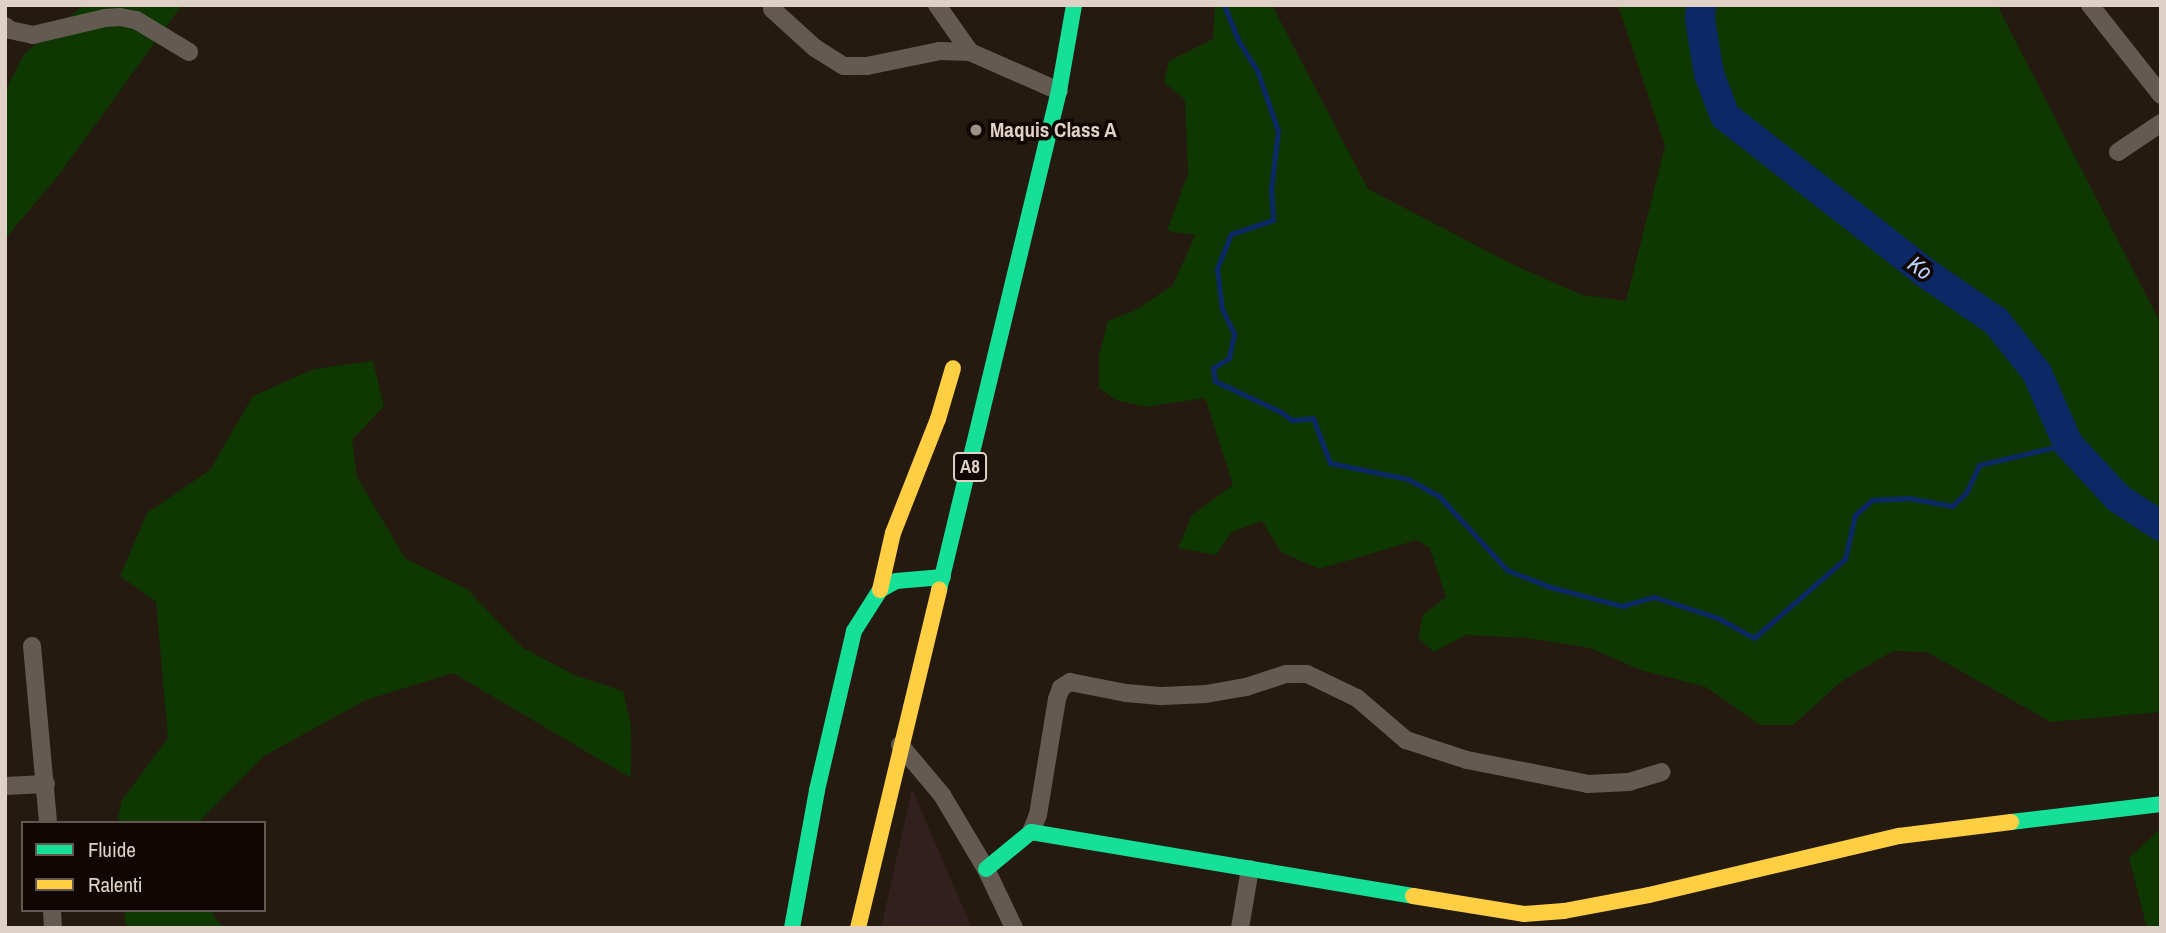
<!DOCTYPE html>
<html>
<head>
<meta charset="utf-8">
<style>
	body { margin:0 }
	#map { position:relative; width:2166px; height:933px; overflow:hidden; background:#251a10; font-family:"Archivo Narrow",sans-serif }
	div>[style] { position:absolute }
	.industrial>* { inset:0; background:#32201e }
	.green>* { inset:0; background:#0e3702 }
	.stream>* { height:5px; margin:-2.5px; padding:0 2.5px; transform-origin:2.5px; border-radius:2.5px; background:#0c2966 }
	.river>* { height:30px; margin:-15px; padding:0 15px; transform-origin:15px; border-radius:15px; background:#0c2966 }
	.street>* { height:18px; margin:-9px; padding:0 9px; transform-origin:9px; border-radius:9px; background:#635b52 }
	.fast>* { height:16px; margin:-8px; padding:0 8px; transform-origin:8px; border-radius:8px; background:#16e098 }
	.slow>* { height:16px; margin:-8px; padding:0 8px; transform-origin:8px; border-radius:8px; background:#ffcf43 }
	.dots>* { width:19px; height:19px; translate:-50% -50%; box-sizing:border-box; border:4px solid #100702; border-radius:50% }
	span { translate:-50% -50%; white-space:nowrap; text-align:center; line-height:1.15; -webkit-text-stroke:7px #100702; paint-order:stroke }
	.shield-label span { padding:2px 5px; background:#100702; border:2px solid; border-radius:5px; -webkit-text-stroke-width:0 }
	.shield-label { font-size:19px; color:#dfd1c6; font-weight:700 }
	.poi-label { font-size:21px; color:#dfd1c6; font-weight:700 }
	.left { translate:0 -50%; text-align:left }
	.water-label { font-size:23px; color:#bad0f8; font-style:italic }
	.frame { position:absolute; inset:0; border:7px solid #dfd1c6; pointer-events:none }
	.legend { position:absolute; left:21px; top:821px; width:245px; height:91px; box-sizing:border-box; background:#100702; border:2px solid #635850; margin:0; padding:9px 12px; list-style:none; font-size:21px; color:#dfd1c6 }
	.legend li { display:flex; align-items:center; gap:14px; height:35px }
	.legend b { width:35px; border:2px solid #635850 }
</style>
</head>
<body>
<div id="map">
	<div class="industrial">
		<div style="clip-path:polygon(912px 789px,972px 928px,881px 928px)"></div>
	</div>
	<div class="green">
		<div style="clip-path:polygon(84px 5px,182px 5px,58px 176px,5px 239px,5px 92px,24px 54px)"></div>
		<div style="clip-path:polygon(1215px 5px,1272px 5px,1368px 189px,1512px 264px,1582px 295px,1626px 301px,1665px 146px,1618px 5px,1997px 5px,2161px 324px,2161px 712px,2051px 722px,1927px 652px,1893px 651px,1842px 681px,1793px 725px,1760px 725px,1706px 687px,1641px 670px,1590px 648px,1527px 638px,1466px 635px,1434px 652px,1418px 638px,1423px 615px,1446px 597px,1430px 548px,1417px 540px,1319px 569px,1281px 552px,1262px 521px,1232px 532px,1216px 555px,1178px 548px,1192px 515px,1233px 485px,1205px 398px,1146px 407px,1116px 400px,1099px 388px,1099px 356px,1108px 321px,1136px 310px,1173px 285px,1195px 235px,1167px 231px,1188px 173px,1185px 100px,1164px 82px,1169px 61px,1213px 39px)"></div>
		<div style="clip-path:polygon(373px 361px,384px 406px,352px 440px,357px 477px,405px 558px,467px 589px,523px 648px,577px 676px,623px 691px,631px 725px,631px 778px,453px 673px,366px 700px,264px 756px,198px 823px,117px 823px,122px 800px,168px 738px,156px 602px,120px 576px,147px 513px,210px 470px,253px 396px,314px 369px)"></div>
		<div style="clip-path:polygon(2161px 828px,2161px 928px,2147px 928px,2129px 858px)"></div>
		<div style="clip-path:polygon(124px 910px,213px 910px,214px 918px,226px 928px,126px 928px)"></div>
	</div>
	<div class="stream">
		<div style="left:1224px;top:5px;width:38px;rotate:68deg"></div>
		<div style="left:1238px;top:40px;width:36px;rotate:58deg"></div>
		<div style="left:1257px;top:70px;width:65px;rotate:71deg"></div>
		<div style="left:1278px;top:131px;width:58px;rotate:96.9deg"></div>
		<div style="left:1271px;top:189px;width:31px;rotate:86deg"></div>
		<div style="left:1273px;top:220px;width:44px;rotate:161.6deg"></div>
		<div style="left:1231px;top:234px;width:38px;rotate:112deg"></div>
		<div style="left:1217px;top:269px;width:40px;rotate:82.9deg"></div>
		<div style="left:1222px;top:309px;width:28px;rotate:64deg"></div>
		<div style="left:1234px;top:334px;width:25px;rotate:102deg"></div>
		<div style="left:1229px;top:358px;width:19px;rotate:148deg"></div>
		<div style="left:1213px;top:368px;width:13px;rotate:81deg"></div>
		<div style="left:1215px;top:381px;width:73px;rotate:25.2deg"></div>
		<div style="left:1281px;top:412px;width:14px;rotate:36deg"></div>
		<div style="left:1292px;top:420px;width:21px;rotate:-5deg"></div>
		<div style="left:1313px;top:418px;width:48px;rotate:69.3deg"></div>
		<div style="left:1330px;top:463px;width:80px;rotate:11.6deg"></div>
		<div style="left:1408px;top:479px;width:35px;rotate:29deg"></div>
		<div style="left:1439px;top:496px;width:100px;rotate:47.4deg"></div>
		<div style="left:1507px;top:570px;width:46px;rotate:21.6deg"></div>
		<div style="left:1550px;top:587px;width:74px;rotate:14.8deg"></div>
		<div style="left:1622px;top:606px;width:33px;rotate:-16deg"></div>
		<div style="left:1654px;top:597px;width:67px;rotate:18.2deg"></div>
		<div style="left:1718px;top:618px;width:41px;rotate:29.1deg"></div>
		<div style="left:1754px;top:638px;width:121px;rotate:-41deg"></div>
		<div style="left:1845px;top:559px;width:45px;rotate:-77.2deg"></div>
		<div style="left:1855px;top:515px;width:23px;rotate:-41deg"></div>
		<div style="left:1872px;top:500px;width:37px;rotate:-3deg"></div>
		<div style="left:1909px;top:498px;width:44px;rotate:10.5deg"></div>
		<div style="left:1952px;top:506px;width:19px;rotate:-43deg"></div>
		<div style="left:1966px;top:493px;width:31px;rotate:-65deg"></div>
		<div style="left:1979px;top:465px;width:91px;rotate:-13.3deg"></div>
	</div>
	<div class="river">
		<div style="left:1701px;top:5px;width:15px;rotate:94deg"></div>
		<div style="left:1700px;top:20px;width:55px;rotate:80.5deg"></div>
		<div style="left:1709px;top:74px;width:45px;rotate:69.1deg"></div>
		<div style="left:1725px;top:116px;width:256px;rotate:38deg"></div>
		<div style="left:1927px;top:274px;width:83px;rotate:34.3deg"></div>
		<div style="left:1996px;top:321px;width:66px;rotate:51.7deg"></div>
		<div style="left:2037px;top:373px;width:77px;rotate:66.4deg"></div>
		<div style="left:2068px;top:444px;width:74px;rotate:47.2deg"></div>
		<div style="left:2118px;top:498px;width:51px;rotate:33.1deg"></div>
	</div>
	<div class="street">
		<div style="left:937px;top:5px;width:57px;rotate:54.9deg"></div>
		<div style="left:970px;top:52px;width:97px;rotate:23.7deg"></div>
		<div style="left:2090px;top:5px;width:115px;rotate:51.7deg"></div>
		<div style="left:772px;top:9px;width:58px;rotate:42.2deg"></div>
		<div style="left:815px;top:48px;width:34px;rotate:32deg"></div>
		<div style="left:844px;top:66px;width:23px"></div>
		<div style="left:867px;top:66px;width:75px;rotate:-11.6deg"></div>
		<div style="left:940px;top:51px;width:30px;rotate:2deg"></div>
		<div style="left:5px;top:26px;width:6px;rotate:39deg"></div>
		<div style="left:10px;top:30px;width:24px;rotate:12deg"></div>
		<div style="left:33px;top:35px;width:74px;rotate:-13.3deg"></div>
		<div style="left:105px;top:18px;width:15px;rotate:-4deg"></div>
		<div style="left:120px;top:17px;width:16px;rotate:11deg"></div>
		<div style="left:136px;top:20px;width:62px;rotate:31.1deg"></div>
		<div style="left:2118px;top:152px;width:52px;rotate:-34deg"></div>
		<div style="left:32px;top:646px;width:178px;rotate:84.8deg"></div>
		<div style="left:900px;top:745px;width:65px;rotate:50deg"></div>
		<div style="left:942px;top:795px;width:86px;rotate:59.3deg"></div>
		<div style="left:986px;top:869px;width:65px;rotate:64.6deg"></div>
		<div style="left:5px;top:786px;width:41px;rotate:-2.8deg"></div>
		<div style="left:1031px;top:832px;width:18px;rotate:-68deg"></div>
		<div style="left:1038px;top:815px;width:118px;rotate:-80.7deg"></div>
		<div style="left:1057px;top:699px;width:12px;rotate:-70deg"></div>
		<div style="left:1061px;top:688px;width:11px;rotate:-34deg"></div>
		<div style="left:1070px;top:682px;width:57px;rotate:11.1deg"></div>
		<div style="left:1126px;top:693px;width:37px;rotate:5deg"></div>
		<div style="left:1163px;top:696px;width:43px;rotate:-2.7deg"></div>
		<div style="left:1206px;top:694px;width:41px;rotate:-9.9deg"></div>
		<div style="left:1246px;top:687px;width:42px;rotate:-18deg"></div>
		<div style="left:1286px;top:674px;width:21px"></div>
		<div style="left:1307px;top:674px;width:55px;rotate:25.6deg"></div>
		<div style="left:1357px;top:698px;width:65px;rotate:40.6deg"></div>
		<div style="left:1406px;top:740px;width:64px;rotate:18.2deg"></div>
		<div style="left:1467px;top:760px;width:123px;rotate:11.2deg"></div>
		<div style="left:1588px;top:784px;width:41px;rotate:-2.8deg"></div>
		<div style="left:1629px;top:782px;width:34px;rotate:-17deg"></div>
		<div style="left:52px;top:910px;width:18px;rotate:87deg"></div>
		<div style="left:1240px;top:928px;width:60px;rotate:-80.4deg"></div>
	</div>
	<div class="fast">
		<div style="left:939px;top:590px;width:513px;rotate:-76.48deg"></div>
		<div style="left:1059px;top:91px;width:87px;rotate:-80.1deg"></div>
		<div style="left:2011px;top:822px;width:151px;rotate:-6.8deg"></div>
		<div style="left:986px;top:869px;width:58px;rotate:-39.4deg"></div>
		<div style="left:1031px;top:832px;width:387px;rotate:9.5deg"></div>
		<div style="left:792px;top:928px;width:140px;rotate:-79.7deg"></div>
		<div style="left:817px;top:790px;width:163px;rotate:-76.9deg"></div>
		<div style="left:854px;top:631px;width:49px;rotate:-57.6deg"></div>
		<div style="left:880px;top:590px;width:18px;rotate:-29deg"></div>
		<div style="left:896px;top:581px;width:47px;rotate:-4.9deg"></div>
	</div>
	<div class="slow">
		<div style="left:880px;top:590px;width:58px;rotate:-77.2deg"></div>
		<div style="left:893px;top:533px;width:123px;rotate:-68.5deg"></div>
		<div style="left:938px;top:419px;width:53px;rotate:-73.6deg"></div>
		<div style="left:1413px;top:896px;width:112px;rotate:9.2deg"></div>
		<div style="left:1524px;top:914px;width:40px;rotate:-4.3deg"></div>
		<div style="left:1564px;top:911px;width:86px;rotate:-10.7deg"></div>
		<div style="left:1649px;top:895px;width:257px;rotate:-13.3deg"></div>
		<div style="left:1899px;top:836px;width:113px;rotate:-7.1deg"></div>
		<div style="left:858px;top:928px;width:348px;rotate:-76.5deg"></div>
	</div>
	<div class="dots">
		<div style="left:976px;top:130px;background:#9e9186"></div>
	</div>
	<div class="shield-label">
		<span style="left:970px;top:467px">A8</span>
	</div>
	<div class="poi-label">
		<span class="left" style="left:990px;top:130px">Maquis Class A</span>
	</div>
	<div class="water-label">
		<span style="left:1920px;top:268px;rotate:37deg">Ko</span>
	</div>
	<div class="frame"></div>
	<ul class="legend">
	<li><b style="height:9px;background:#16e098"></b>Fluide</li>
	<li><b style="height:9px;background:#ffcf43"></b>Ralenti</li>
	</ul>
</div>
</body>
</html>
